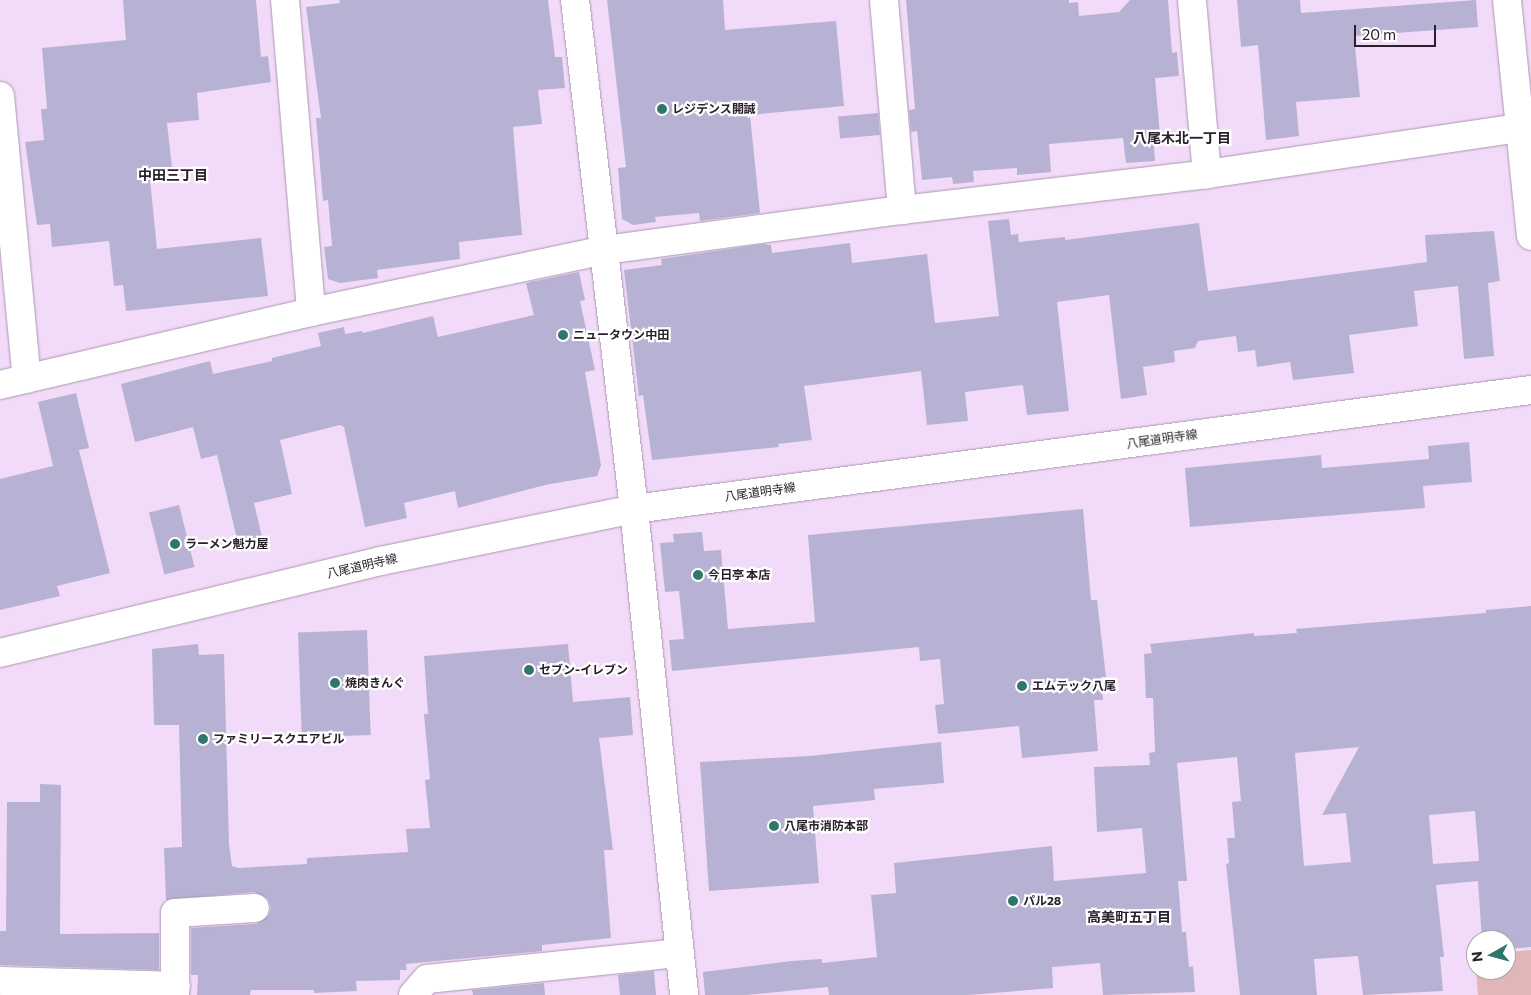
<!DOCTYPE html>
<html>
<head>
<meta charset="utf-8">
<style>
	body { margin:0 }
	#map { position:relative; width:1531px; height:995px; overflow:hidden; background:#f2dbf8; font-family:Commissioner,"Noto Sans JP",sans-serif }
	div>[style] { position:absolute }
	.green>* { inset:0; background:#e0b6b8 }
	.building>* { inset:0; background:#b7b2d3; transform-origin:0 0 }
	.roads { filter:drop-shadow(0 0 1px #ac96b1) drop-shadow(0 0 1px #ac96b1) }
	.minor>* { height:28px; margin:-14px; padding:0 14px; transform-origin:14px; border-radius:14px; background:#fff }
	.tertiary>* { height:28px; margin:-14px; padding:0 14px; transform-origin:14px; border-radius:14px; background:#fff }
	.secondary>* { height:28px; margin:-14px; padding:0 14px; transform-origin:14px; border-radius:14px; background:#fff }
	.dots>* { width:14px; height:14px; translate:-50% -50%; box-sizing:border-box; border:2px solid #fff; border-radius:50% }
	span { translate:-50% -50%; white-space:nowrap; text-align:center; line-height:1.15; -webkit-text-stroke:4.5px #fff; paint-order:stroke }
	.poi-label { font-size:12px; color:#29202b; font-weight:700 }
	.left { translate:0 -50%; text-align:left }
	.street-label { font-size:12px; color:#29202b }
	.neighbourhood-label { font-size:14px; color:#29202b; font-weight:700 }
	.north { position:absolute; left:1466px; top:930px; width:50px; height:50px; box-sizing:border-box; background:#fff; border:1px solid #a9a6aa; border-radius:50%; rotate:263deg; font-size:14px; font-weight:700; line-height:20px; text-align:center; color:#29202b }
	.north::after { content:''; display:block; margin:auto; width:18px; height:22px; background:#30766c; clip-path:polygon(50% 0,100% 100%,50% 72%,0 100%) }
	.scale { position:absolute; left:1354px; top:25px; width:82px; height:22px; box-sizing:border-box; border:2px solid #29202b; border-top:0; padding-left:6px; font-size:15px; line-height:18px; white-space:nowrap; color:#29202b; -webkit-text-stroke:4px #fff; paint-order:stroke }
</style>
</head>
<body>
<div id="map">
	<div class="green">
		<div style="clip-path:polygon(1531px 950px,1531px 995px,1478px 995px,1475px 955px,1476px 970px,1506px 970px,1506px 952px)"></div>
	</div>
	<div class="building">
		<div style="clip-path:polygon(123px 0,256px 0,261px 57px,268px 56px,271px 82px,197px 93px,199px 120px,167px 123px,172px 167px,149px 170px,157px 249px,261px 238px,268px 296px,126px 311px,123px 285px,114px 286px,109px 241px,52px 247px,50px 224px,37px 225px,25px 142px,44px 140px,41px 109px,47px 109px,42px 48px,126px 40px)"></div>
		<div style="clip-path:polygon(339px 0,548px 0,555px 57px,562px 57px,565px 88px,538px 90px,542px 124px,513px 127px,522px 235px,459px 242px,460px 259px,377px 270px,378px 278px,340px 283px,328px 279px,324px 247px,332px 246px,328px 200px,323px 201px,316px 118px,321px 118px,306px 7px,340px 3px)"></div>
		<div style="clip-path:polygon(607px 0,723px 0,725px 30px,836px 21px,844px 106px,750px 115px,760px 213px,700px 221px,699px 213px,655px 217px,656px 222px,633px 225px,622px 219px,618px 168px,626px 167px)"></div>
		<div style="clip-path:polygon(906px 0,1069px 0,1069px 3px,1078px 2px,1079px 16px,1119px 12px,1130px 0,1168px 0,1172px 53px,1177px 52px,1179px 76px,1155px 78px,1160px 136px,1153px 136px,1155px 161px,1126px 163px,1123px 138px,1049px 144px,1051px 172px,1017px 175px,1017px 168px,973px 171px,974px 182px,953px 184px,952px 177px,922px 180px,917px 131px,911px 132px,909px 110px,915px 109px)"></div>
		<div style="clip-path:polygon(1237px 0,1300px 0,1301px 13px,1476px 0,1478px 27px,1354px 36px,1360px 97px,1296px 102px,1299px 136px,1266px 140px,1258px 45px,1241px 47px)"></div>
		<div style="left:878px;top:113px;width:22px;height:40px;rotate:85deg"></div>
		<div style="clip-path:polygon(1009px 219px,1011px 235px,1018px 234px,1019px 242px,1065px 237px,1065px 240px,1199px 223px,1208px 291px,1427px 262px,1425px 235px,1494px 231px,1500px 281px,1488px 283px,1494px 356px,1464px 359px,1458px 286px,1414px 291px,1418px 326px,1349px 335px,1354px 373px,1293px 380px,1290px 362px,1257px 367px,1255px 350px,1238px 352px,1236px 336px,1198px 341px,1195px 348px,1174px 351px,1175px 362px,1143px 367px,1147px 395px,1121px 399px,1109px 295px,1057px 302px,1069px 411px,1027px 415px,1023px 385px,965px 392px,968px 421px,927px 425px,921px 371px,804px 386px,812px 440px,778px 444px,779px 447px,652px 460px,643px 395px,639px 396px,624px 270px,662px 265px,661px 259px,763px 244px,771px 245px,772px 253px,850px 243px,852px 263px,927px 254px,935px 323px,999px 316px,988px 221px)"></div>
		<div style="clip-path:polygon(579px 272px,585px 300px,580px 301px,595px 370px,585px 372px,601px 465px,597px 476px,545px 485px,458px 508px,455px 491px,404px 503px,407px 518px,365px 527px,344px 427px,340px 425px,280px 440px,292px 494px,254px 503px,262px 537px,238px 543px,217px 455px,201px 459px,193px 427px,135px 442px,121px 384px,210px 361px,213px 374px,272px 361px,272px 358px,321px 346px,318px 333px,344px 327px,345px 334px,362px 331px,363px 333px,433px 316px,438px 337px,534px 315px,526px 283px)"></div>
		<div style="clip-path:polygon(76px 393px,89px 448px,79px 450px,110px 573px,57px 586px,60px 596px,0 610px,0 479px,53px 466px,38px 402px)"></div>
		<div style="clip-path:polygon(1469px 442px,1472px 482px,1423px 486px,1425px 508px,1190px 527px,1185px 468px,1321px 455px,1322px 468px,1429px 459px,1428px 446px)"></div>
		<div style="left:179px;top:505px;width:64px;height:31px;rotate:76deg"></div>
		<div style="clip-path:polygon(1083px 509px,1091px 600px,1097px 600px,1106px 677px,1101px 677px,1103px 700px,1094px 700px,1098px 751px,1022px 758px,1019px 726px,938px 734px,935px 705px,944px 704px,940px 659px,920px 661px,919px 647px,672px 671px,669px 640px,684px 639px,679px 591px,665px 592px,660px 543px,674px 542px,673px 534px,702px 532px,704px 551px,721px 550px,728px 629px,815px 622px,808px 535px)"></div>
		<div style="clip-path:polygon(evenodd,1531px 606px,1531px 947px,1506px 949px,1506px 940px,1482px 940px,1478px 881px,1436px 885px,1444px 957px,1440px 957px,1443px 991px,1363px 995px,1358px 956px,1314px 959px,1317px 995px,1240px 995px,1226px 864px,1229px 863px,1227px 838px,1235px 838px,1232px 802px,1241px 801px,1237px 757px,1177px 763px,1187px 881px,1178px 881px,1182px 932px,1186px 932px,1189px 967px,1193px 966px,1195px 992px,1103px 995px,1100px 963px,1052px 967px,1053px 988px,968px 995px,829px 995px,828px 987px,746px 995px,705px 995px,703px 972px,791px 961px,822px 959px,822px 963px,877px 957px,871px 895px,896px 893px,894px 863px,1052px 846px,1054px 881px,1146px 873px,1142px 828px,1097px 832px,1094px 767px,1150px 765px,1149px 753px,1155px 752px,1153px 698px,1146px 698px,1144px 654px,1152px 653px,1150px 644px,1254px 633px,1254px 636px,1297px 633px,1296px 629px,1486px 613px,1486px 610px,1531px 606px,1359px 747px,1322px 815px,1346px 813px,1351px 862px,1304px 866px,1295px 753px,1359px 747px,1531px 606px,1475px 811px,1479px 861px,1433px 864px,1429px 815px,1475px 811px)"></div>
		<div style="left:367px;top:630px;width:105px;height:69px;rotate:88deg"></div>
		<div style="clip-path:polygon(198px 644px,199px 655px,224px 654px,229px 844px,232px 866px,238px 868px,307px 864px,307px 858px,408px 852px,406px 829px,430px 828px,425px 780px,430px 779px,424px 714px,428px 714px,424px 656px,568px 644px,573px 702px,630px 697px,633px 735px,599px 738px,613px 850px,604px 850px,611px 938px,542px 945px,542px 951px,406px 964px,407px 970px,400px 970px,400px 980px,356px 981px,357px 991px,314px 993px,314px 990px,251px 990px,250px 995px,197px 995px,198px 975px,191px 975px,191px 928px,256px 924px,269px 915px,271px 908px,268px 899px,254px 892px,166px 900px,164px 848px,182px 847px,179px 725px,154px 725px,152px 649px)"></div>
		<div style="clip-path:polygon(941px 742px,944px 783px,874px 789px,875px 800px,813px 806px,819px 883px,709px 891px,700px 762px,810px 756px)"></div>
		<div style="clip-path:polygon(40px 784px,61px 785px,60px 934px,159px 933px,159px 970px,0 965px,0 931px,6px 931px,7px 802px,40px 802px)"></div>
		<div style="clip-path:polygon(654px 971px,656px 995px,620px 995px,618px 975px)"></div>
		<div style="clip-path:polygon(544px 983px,545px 995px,473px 995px,472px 990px)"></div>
	</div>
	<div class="roads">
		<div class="minor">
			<div style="left:285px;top:0;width:313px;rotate:85.2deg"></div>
			<div style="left:884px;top:0;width:211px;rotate:85.1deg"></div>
			<div style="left:1192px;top:0;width:175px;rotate:85.1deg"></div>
			<div style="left:0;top:96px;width:284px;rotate:84.6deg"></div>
			<div style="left:0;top:385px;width:319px;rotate:-13.2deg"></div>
			<div style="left:311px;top:312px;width:300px;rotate:-11.9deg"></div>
			<div style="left:605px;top:250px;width:300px;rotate:-7.7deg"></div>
			<div style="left:902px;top:210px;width:307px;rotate:-6.7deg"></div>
			<div style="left:1207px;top:174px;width:314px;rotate:-8.4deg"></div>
			<div style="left:0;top:981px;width:176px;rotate:1.6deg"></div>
			<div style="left:175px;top:995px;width:82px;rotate:-90deg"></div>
			<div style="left:175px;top:913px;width:80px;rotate:-3.6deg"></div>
			<div style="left:413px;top:995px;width:21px;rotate:-49deg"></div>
			<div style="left:427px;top:979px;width:254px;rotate:-5.9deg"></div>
		</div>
		<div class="tertiary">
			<div style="left:575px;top:0;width:512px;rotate:83.39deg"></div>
			<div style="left:634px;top:509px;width:489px;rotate:84.1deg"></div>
			<div style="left:1507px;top:0;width:237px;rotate:84.2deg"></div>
		</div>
		<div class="secondary">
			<div style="left:0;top:653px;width:392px;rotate:-13.6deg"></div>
			<div style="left:381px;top:561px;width:258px;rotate:-11.6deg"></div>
			<div style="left:634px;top:509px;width:905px;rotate:-7.56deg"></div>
		</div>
	</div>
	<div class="dots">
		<div style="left:662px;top:109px;background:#30766c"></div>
		<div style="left:563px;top:335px;background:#30766c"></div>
		<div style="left:175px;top:544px;background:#30766c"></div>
		<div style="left:698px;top:575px;background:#30766c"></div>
		<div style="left:529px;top:670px;background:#30766c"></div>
		<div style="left:335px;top:683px;background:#30766c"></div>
		<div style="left:1022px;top:686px;background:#30766c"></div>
		<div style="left:203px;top:739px;background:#30766c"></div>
		<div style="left:774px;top:826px;background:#30766c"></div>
		<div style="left:1013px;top:901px;background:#30766c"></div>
	</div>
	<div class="poi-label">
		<span class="left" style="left:672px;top:109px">レジデンス開誠</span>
		<span class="left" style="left:573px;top:335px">ニュータウン中田</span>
		<span class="left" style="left:185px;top:544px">ラーメン魁力屋</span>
		<span class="left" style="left:708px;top:575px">今日亭 本店</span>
		<span class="left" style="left:539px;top:670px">セブン-イレブン</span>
		<span class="left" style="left:345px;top:683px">焼肉きんぐ</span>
		<span class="left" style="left:1032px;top:686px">エムテック八尾</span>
		<span class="left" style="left:213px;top:739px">ファミリースクエアビル</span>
		<span class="left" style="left:784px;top:826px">八尾市消防本部</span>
		<span class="left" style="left:1023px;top:901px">パル28</span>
	</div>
	<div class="street-label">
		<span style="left:1162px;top:439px;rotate:-8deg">八尾道明寺線</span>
		<span style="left:760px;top:492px;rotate:-8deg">八尾道明寺線</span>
		<span style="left:362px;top:566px;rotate:-13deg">八尾道明寺線</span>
	</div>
	<div class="neighbourhood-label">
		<span style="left:1182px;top:138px">八尾木北一丁目</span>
		<span style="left:173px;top:175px">中田三丁目</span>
		<span style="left:1129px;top:917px">高美町五丁目</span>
	</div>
	<div class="north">N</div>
	<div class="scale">20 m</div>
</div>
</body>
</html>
